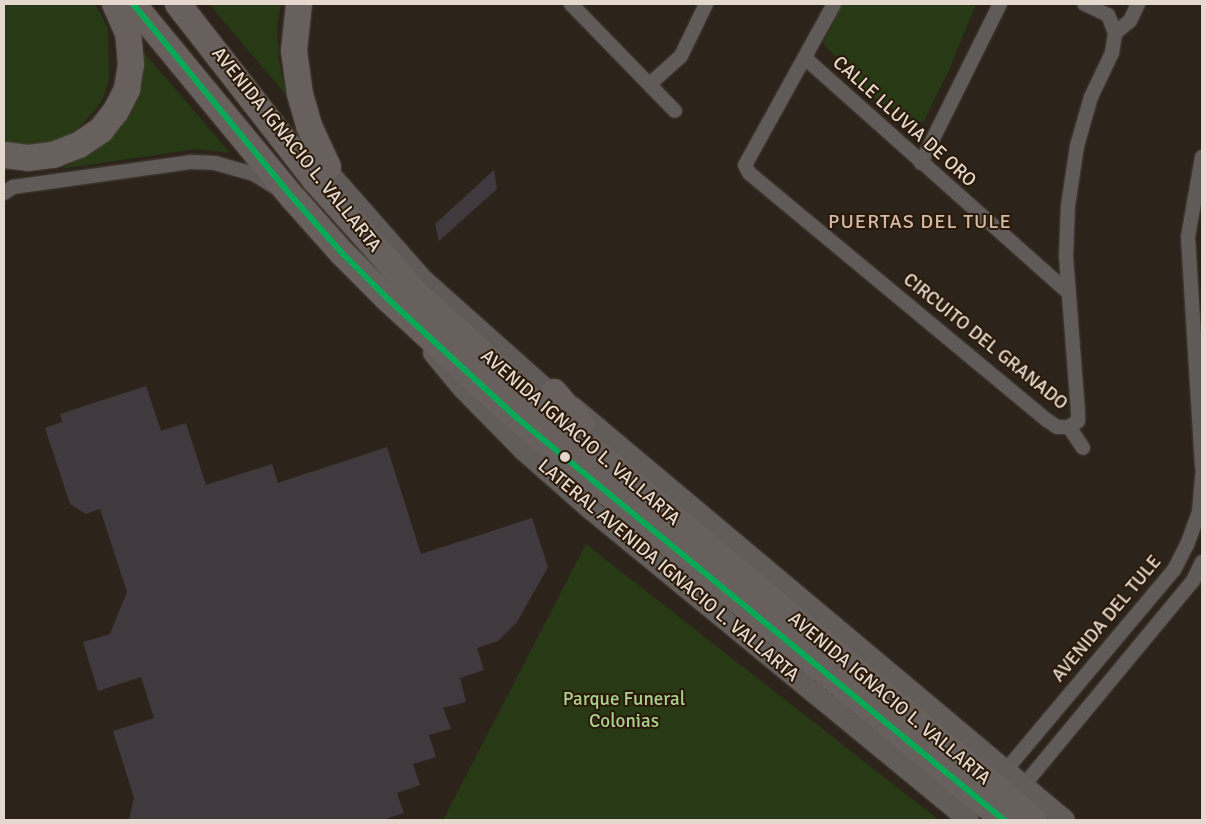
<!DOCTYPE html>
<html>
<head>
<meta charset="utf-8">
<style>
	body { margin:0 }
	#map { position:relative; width:1206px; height:824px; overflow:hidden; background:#2c231b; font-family:Signika,sans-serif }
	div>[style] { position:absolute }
	.green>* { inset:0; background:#283915 }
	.building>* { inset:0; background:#403a3e }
	.roads { filter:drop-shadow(0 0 1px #484039) drop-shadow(0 0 1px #484039) }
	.street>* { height:14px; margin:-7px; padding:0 7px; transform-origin:7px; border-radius:7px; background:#605a58 }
	.secondary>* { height:20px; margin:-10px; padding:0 10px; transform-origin:10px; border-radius:10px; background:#635d5a }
	.highway>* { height:26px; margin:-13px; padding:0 13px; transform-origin:13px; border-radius:13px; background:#68605c }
	.bus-1>* { height:6px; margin:-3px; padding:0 3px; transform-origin:3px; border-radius:3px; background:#06aa56 }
	.dots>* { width:14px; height:14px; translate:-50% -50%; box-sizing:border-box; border:2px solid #2a1909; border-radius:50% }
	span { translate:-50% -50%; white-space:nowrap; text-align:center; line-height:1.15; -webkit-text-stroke:4px #2a1909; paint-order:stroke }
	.street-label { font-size:19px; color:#e5d9cf }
	.park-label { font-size:19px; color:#a9d28d }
	.neighbourhood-label { font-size:20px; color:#d1b9a6; letter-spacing:1px }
	.frame { position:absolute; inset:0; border:5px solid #e5d9cf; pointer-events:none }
</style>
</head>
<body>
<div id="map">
	<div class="green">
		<div style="clip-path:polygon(4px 4px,95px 4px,108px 28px,109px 80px,102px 101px,76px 132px,55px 145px,4px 150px)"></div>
		<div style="clip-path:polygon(209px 4px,281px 4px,277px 27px,279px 61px,287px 96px)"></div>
		<div style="clip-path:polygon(842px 4px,976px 4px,949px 70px,923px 123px,873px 99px,823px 43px)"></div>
		<div style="clip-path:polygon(137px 44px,230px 153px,197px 149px,60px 169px,86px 156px,105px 142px)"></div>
		<div style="clip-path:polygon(586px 544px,939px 820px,443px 820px)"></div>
	</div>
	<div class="building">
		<div style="clip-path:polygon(494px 170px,497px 189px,439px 241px,435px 224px)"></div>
		<div style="clip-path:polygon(146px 386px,161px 431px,186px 423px,206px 485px,272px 464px,278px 483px,387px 447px,421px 554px,532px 518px,548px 567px,517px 622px,498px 641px,477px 648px,484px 670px,460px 678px,466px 702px,443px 708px,451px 729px,429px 735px,436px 757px,413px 764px,420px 785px,397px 793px,404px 813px,383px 820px,129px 820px,134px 798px,113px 731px,154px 718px,141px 677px,98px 691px,83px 642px,110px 634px,127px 592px,100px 509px,86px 514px,70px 504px,45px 428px,62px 422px,60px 414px)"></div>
	</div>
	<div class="roads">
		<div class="street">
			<div style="left:571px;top:4px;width:149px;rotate:45.8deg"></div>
			<div style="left:834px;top:4px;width:184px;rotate:118.9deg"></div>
			<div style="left:745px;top:165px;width:9px;rotate:63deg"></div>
			<div style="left:749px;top:173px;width:387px;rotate:39.7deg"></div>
			<div style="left:1047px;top:420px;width:12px;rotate:35deg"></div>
			<div style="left:1057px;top:427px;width:12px"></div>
			<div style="left:1069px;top:427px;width:11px;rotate:-34deg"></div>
			<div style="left:1078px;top:421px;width:9px;rotate:-90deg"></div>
			<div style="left:1078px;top:412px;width:155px;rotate:-94.4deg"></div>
			<div style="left:1066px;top:257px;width:51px;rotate:-87.8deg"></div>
			<div style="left:1068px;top:206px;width:61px;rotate:-81.5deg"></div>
			<div style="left:1077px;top:146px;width:51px;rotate:-74.1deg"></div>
			<div style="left:1091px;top:97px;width:49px;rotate:-64.5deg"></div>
			<div style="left:1112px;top:53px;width:20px;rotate:-81deg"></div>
			<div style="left:1115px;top:33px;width:19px;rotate:-111deg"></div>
			<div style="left:1108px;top:15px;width:26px;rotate:-155deg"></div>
			<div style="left:1115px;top:33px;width:19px;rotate:-39deg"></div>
			<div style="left:1130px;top:21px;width:19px;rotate:-65deg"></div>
			<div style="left:805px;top:58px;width:353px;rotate:41.7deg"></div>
			<div style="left:651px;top:83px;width:40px;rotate:-42deg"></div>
			<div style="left:681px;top:56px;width:58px;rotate:-64.3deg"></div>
			<div style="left:1202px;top:157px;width:81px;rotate:99.9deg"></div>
			<div style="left:1188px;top:237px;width:231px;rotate:86.5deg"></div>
			<div style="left:921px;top:163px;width:178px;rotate:-63.6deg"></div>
			<div style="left:328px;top:167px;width:148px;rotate:48.6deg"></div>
			<div style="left:426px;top:278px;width:171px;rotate:41.7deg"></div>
			<div style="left:4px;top:193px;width:11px;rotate:-34deg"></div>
			<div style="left:13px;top:187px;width:179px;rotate:-8deg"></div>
			<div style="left:190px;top:162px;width:25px;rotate:2deg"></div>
			<div style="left:215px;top:163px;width:41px;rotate:15.8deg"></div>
			<div style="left:254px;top:174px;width:25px;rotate:32deg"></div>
			<div style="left:1069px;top:427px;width:25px;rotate:56deg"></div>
			<div style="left:1006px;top:770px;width:261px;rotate:-50deg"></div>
			<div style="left:1174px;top:570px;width:28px;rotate:-63deg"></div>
			<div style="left:1187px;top:545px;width:35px;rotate:-70deg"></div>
			<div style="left:1199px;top:512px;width:37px;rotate:-85deg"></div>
			<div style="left:1024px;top:785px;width:265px;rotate:-50.4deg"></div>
			<div style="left:1193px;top:581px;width:21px;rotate:-65deg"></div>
		</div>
		<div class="secondary">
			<div style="left:433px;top:353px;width:45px;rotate:50.4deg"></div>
			<div style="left:462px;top:388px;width:87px;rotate:45.5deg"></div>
			<div style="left:523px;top:450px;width:89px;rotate:41.4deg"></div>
			<div style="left:590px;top:509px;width:490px;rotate:39.4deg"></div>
			<div style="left:573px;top:407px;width:642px;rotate:40.01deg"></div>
		</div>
		<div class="highway">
			<div style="left:133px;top:4px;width:253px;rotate:50.5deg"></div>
			<div style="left:294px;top:199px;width:72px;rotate:48.4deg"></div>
			<div style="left:342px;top:253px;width:65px;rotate:45deg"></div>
			<div style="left:388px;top:299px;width:174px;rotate:42.7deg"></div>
			<div style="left:516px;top:417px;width:633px;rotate:39.55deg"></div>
			<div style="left:178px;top:4px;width:223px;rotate:52.1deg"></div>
			<div style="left:315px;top:180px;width:152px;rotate:48.2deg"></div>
			<div style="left:416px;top:293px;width:152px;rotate:42.6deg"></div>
			<div style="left:528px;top:396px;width:660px;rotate:39.96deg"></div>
			<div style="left:299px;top:4px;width:47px;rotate:96.1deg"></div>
			<div style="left:294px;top:51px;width:43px;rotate:82.1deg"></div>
			<div style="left:300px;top:94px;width:33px;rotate:74deg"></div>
			<div style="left:309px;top:126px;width:45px;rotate:65.1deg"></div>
			<div style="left:4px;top:155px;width:24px;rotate:7deg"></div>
			<div style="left:28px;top:158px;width:25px;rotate:-7deg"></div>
			<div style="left:53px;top:155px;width:28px;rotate:-21deg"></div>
			<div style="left:79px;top:145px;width:27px;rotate:-34deg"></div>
			<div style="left:101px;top:130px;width:24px;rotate:-52deg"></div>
			<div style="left:116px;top:111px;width:25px;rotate:-63deg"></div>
			<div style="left:127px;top:89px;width:24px;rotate:-81deg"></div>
			<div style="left:131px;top:65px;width:32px;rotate:-95deg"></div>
			<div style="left:128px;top:33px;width:32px;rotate:-114deg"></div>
			<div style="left:554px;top:392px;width:42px;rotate:49.8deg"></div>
		</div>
	</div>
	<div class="bus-1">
		<div style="left:133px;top:4px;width:253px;rotate:50.5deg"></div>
		<div style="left:294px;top:199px;width:72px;rotate:48.4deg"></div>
		<div style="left:342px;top:253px;width:65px;rotate:45deg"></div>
		<div style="left:388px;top:299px;width:174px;rotate:42.7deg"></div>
		<div style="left:516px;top:417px;width:633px;rotate:39.55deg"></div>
	</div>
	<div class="dots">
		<div style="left:565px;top:457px;background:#e5d9cf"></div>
	</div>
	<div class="street-label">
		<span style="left:904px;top:122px;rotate:42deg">CALLE LLUVIA DE ORO</span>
		<span style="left:296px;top:150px;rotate:51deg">AVENIDA IGNACIO L. VALLARTA</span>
		<span style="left:985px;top:342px;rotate:39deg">CIRCUITO DEL GRANADO</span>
		<span style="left:580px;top:438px;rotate:41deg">AVENIDA IGNACIO L. VALLARTA</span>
		<span style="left:668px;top:571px;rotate:40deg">LATERAL AVENIDA IGNACIO L. VALLARTA</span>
		<span style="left:1107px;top:619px;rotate:-50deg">AVENIDA DEL TULE</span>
		<span style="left:889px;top:699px;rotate:40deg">AVENIDA IGNACIO L. VALLARTA</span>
	</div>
	<div class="park-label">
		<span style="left:624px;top:711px">Parque Funeral<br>Colonias</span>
	</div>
	<div class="neighbourhood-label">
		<span style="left:920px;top:221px">PUERTAS DEL TULE</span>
	</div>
	<div class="frame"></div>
</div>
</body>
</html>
